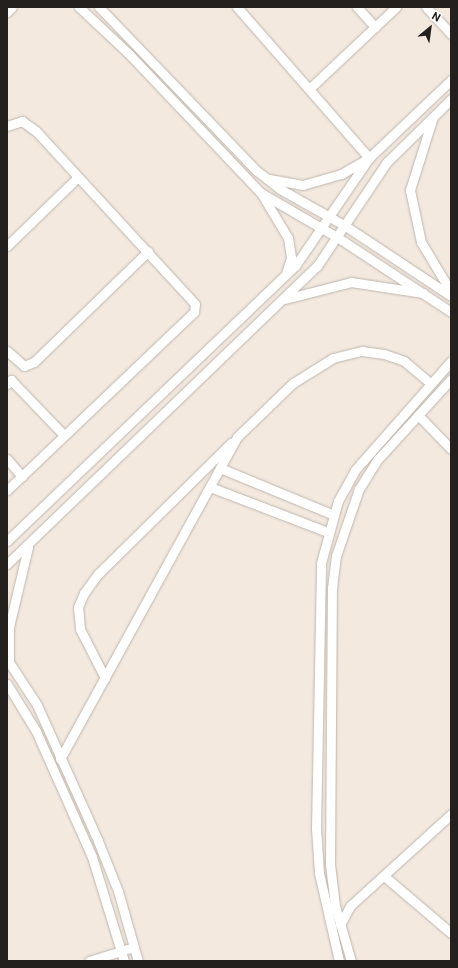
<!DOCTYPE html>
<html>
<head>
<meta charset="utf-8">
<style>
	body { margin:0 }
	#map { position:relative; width:458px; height:968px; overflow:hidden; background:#f3e9df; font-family:Roboto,sans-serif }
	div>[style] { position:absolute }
	.roads { filter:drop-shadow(0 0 1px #beb5ac) drop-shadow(0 0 1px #beb5ac) }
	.minor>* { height:9px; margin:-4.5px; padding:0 4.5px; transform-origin:4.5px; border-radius:4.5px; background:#fff }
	span { translate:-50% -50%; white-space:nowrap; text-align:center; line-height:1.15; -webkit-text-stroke:3.5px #fff; paint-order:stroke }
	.frame { position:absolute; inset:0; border:8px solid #24201d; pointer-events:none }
	.north { position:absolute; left:410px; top:8px; width:40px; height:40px; -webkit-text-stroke:3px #fff; paint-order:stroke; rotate:29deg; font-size:11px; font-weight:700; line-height:16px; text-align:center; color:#24201d }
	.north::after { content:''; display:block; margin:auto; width:14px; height:18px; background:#24201d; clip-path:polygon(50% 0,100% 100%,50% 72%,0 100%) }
</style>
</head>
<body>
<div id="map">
	<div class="roads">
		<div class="minor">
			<div style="left:79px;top:7px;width:69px;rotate:43.2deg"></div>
			<div style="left:129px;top:54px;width:192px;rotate:46.5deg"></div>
			<div style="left:261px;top:193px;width:88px;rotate:30.1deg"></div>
			<div style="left:337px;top:237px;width:136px;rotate:33.3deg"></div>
			<div style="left:99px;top:7px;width:228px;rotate:46.1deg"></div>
			<div style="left:257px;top:171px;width:29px;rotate:38deg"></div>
			<div style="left:280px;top:189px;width:73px;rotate:29.4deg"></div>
			<div style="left:344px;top:225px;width:128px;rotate:33.6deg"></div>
			<div style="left:237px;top:7px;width:201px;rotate:48.8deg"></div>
			<div style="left:369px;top:158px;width:32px;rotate:150deg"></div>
			<div style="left:341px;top:174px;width:40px;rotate:164deg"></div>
			<div style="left:303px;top:185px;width:36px;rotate:-170deg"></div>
			<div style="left:357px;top:7px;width:27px;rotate:48deg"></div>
			<div style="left:426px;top:7px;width:37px;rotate:47deg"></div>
			<div style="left:7px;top:12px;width:7px;rotate:-45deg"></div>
			<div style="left:309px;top:89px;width:120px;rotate:-43.3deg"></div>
			<div style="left:433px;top:117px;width:77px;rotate:107.5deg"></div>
			<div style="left:410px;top:190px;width:53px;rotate:78.1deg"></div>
			<div style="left:421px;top:242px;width:58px;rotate:59deg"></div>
			<div style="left:7px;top:126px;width:16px;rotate:-18deg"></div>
			<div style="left:22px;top:121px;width:17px;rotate:36deg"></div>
			<div style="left:36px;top:131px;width:235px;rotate:47.4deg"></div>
			<div style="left:195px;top:304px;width:8px;rotate:97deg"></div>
			<div style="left:194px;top:312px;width:258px;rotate:136.4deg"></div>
			<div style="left:261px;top:193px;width:52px;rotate:59deg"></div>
			<div style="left:288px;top:238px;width:20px;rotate:81deg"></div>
			<div style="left:291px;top:258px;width:16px;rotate:108deg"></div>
			<div style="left:7px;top:246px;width:99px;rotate:-44.2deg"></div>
			<div style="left:285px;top:299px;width:68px;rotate:-14.4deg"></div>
			<div style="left:351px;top:282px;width:73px;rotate:8.7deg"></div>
			<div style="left:7px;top:351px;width:23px;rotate:41deg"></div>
			<div style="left:24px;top:366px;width:11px;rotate:-22deg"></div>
			<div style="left:34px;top:362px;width:159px;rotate:-44.2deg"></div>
			<div style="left:7px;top:384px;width:6px;rotate:-45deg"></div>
			<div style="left:11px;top:380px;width:76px;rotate:46.1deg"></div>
			<div style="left:418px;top:415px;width:47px;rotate:45.9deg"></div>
			<div style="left:7px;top:459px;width:23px;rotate:49deg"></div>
			<div style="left:220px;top:468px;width:123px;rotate:22.4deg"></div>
			<div style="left:210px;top:487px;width:126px;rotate:20.9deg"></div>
			<div style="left:7px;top:541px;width:398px;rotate:-43.7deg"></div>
			<div style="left:295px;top:266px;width:131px;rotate:-55.6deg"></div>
			<div style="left:369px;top:158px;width:113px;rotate:-43.6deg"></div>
			<div style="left:7px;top:564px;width:430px;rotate:-43.9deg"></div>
			<div style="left:317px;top:266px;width:125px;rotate:-56.1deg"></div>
			<div style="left:387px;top:162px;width:90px;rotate:-44.5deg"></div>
			<div style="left:7px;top:659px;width:55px;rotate:56.9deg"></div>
			<div style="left:37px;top:705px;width:149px;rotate:65.8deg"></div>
			<div style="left:98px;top:841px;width:54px;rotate:68.2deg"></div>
			<div style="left:118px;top:891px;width:73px;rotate:74.1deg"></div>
			<div style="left:9px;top:661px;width:34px;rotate:-90deg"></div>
			<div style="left:9px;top:627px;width:82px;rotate:-76.6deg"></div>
			<div style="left:105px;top:678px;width:55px;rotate:-117deg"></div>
			<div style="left:80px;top:629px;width:22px;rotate:-95deg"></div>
			<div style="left:78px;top:607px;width:15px;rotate:-67deg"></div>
			<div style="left:84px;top:593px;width:24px;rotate:-54deg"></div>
			<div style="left:98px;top:574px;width:187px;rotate:-44.6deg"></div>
			<div style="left:7px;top:684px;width:55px;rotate:58.3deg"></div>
			<div style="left:36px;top:731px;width:138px;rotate:66deg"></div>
			<div style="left:92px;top:857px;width:109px;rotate:72.9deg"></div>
			<div style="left:60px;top:759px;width:367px;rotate:-61.2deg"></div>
			<div style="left:237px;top:437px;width:78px;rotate:-44deg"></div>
			<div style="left:293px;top:383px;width:47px;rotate:-32deg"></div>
			<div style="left:333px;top:358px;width:30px;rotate:-14deg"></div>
			<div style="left:362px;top:351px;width:22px;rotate:8deg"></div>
			<div style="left:384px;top:354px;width:21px;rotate:19deg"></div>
			<div style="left:404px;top:361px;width:34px;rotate:40deg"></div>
			<div style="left:384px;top:876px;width:88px;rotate:40.4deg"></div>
			<div style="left:340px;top:925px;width:21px;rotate:-62deg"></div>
			<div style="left:350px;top:906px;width:137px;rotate:-42.3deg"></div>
			<div style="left:89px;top:961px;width:47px;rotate:-17.3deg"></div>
			<div style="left:339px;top:961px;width:90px;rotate:-102.8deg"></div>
			<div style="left:319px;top:873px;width:45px;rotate:-93.8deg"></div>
			<div style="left:316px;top:828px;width:265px;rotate:-88.9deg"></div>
			<div style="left:321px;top:563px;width:64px;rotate:-74.7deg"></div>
			<div style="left:338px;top:501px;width:35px;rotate:-61deg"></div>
			<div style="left:355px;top:470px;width:145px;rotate:-48.6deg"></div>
			<div style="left:351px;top:961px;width:57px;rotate:-106.2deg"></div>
			<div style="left:335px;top:906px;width:42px;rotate:-96.8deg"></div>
			<div style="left:330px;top:864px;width:276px;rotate:-89.6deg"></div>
			<div style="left:332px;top:588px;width:32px;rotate:-83deg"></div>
			<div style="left:336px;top:556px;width:71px;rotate:-71.1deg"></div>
			<div style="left:359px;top:489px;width:36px;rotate:-58deg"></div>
			<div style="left:378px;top:459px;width:108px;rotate:-47.6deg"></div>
		</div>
	</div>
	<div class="frame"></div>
	<div class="north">N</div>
</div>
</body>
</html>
